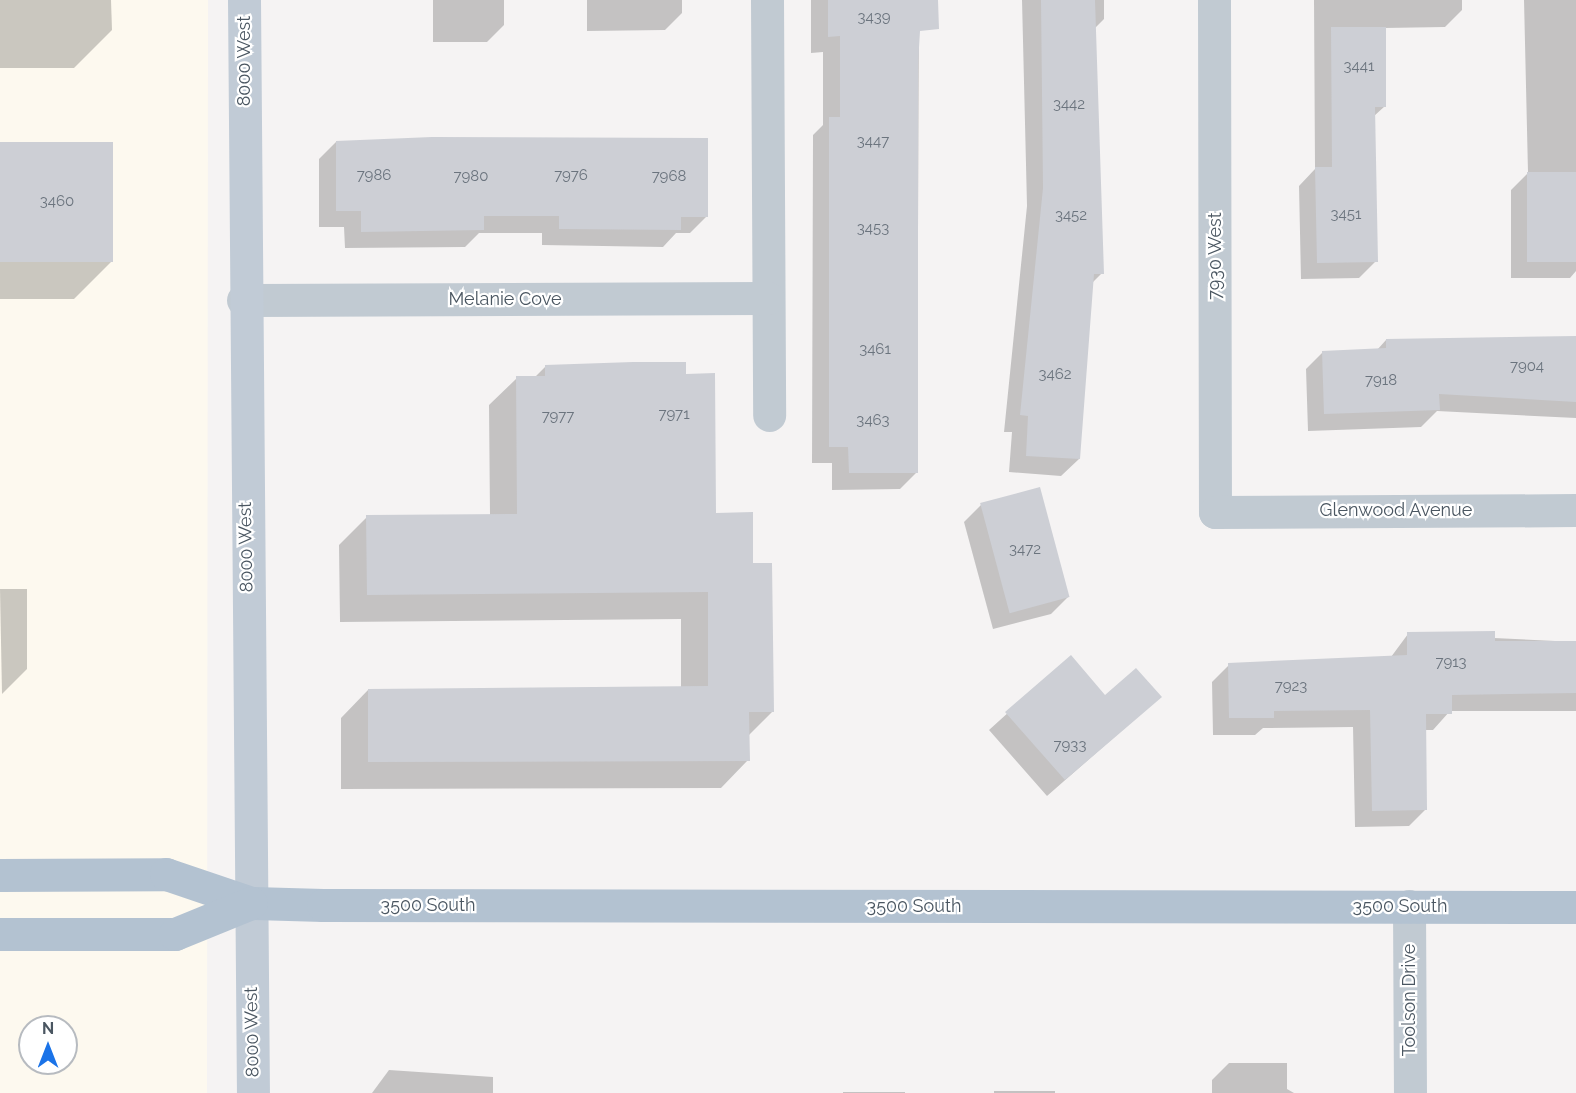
<!DOCTYPE html>
<html>
<head>
<meta charset="utf-8">
<style>
	body { margin:0 }
	#map { position:relative; width:1576px; height:1093px; overflow:hidden; background:#f5f3f3; font-family:Raleway,sans-serif }
	div>[style] { position:absolute }
	.commercial>* { inset:0; background:#fdf9ef }
	.shadow>* { inset:0; background:#0003; transform-origin:0 0 }
	.building>* { inset:0; background:#cdcfd5; transform-origin:0 0 }
	.street>* { height:33px; margin:-16.5px; padding:0 16.5px; transform-origin:16.5px; border-radius:16.5px; background:#c1cad2 }
	.secondary>* { height:33px; margin:-16.5px; padding:0 16.5px; transform-origin:16.5px; border-radius:16.5px; background:#c1cbd6 }
	.primary>* { height:33px; margin:-16.5px; padding:0 16.5px; transform-origin:16.5px; border-radius:16.5px; background:#b3c2d1 }
	span { translate:-50% -50%; white-space:nowrap; text-align:center; line-height:1.15; -webkit-text-stroke:4.5px #fff; paint-order:stroke }
	.number-label { font-size:15px; color:#6b747e }
	.number-label span { -webkit-text-stroke-width:0 }
	.street-label { font-size:18px; color:#4a5661 }
	.north { position:absolute; left:18px; top:1015px; width:60px; height:60px; box-sizing:border-box; background:#fff; border:2px solid #b7bbc0; border-radius:50%; rotate:0deg; font-size:16px; font-weight:700; line-height:24px; text-align:center; color:#4a5661 }
	.north::after { content:''; display:block; margin:auto; width:21px; height:27px; background:#1a73e8; clip-path:polygon(50% 0,100% 100%,50% 72%,0 100%) }
</style>
</head>
<body>
<div id="map">
	<div class="commercial">
		<div style="clip-path:polygon(evenodd,0 0,208px 0,207px 1093px,0 1093px,0 0,30px 1027px,66px 1027px,66px 1063px,30px 1063px,30px 1027px)"></div>
	</div>
	<div class="shadow">
		<div style="clip-path:polygon(0 0,111px 0,112px 30px,74px 68px,0 68px)"></div>
		<div style="clip-path:polygon(433px 0,504px 0,504px 25px,487px 42px,433px 42px)"></div>
		<div style="clip-path:polygon(587px 0,682px 0,682px 13px,665px 30px,587px 31px)"></div>
		<div style="clip-path:polygon(811px 0,919px 0,917px 472px,900px 489px,832px 490px,832px 463px,812px 463px,813px 135px,823px 125px,823px 52px,811px 53px)"></div>
		<div style="clip-path:polygon(1022px 0,1104px 0,1104px 19px,1094px 29px,1102px 273px,1092px 283px,1079px 459px,1061px 476px,1009px 472px,1012px 432px,1004px 432px,1027px 206px)"></div>
		<div style="clip-path:polygon(1314px 0,1462px 0,1462px 10px,1445px 27px,1384px 28px,1385px 106px,1373px 117px,1376px 261px,1359px 278px,1301px 279px,1299px 186px,1315px 169px)"></div>
		<div style="clip-path:polygon(1524px 0,1576px 0,1576px 271px,1570px 278px,1511px 278px,1511px 190px,1528px 173px)"></div>
		<div style="clip-path:polygon(336px 142px,707px 216px,690px 233px,676px 233px,663px 247px,542px 245px,542px 233px,479px 233px,465px 247px,345px 248px,344px 227px,319px 227px,319px 159px)"></div>
		<div style="clip-path:polygon(0 144px,112px 261px,74px 299px,0 299px)"></div>
		<div style="clip-path:polygon(1576px 338px,1576px 418px,1437px 411px,1421px 427px,1308px 431px,1306px 369px,1323px 352px,1377px 350px,1386px 340px)"></div>
		<div style="clip-path:polygon(546px 366px,684px 375px,714px 514px,752px 564px,773px 711px,748px 736px,748px 760px,721px 788px,341px 789px,341px 718px,368px 690px,681px 687px,681px 619px,340px 622px,339px 545px,367px 517px,490px 516px,489px 405px,517px 378px,534px 378px)"></div>
		<div style="clip-path:polygon(981px 505px,1068px 597px,1051px 614px,993px 629px,964px 522px)"></div>
		<div style="clip-path:polygon(0 589px,27px 589px,27px 669px,2px 694px)"></div>
		<div style="clip-path:polygon(1408px 634px,1576px 642px,1576px 711px,1450px 711px,1433px 730px,1425px 730px,1426px 809px,1409px 826px,1355px 827px,1353px 727px,1263px 728px,1255px 735px,1213px 735px,1212px 682px,1229px 665px,1391px 657px)"></div>
		<div style="clip-path:polygon(1070px 657px,1105px 697px,1160px 697px,1047px 796px,989px 730px)"></div>
		<div style="clip-path:polygon(1229px 1063px,1287px 1063px,1287px 1089px,1294px 1093px,1212px 1093px,1212px 1080px)"></div>
		<div style="clip-path:polygon(389px 1070px,493px 1077px,493px 1093px,372px 1093px)"></div>
		<div style="left:994px;top:1091px;width:61px;height:3px"></div>
		<div style="left:843px;top:1092px;width:62px;height:1px"></div>
	</div>
	<div class="building">
		<div style="clip-path:polygon(828px 0,938px 0,939px 29px,920px 31px,918px 64px,918px 473px,849px 473px,848px 447px,829px 447px,829px 117px,840px 117px,840px 36px,828px 37px)"></div>
		<div style="clip-path:polygon(1041px 0,1095px 0,1104px 274px,1094px 274px,1080px 459px,1026px 456px,1028px 416px,1020px 415px,1043px 188px)"></div>
		<div style="clip-path:polygon(1331px 27px,1386px 27px,1386px 107px,1375px 107px,1378px 262px,1317px 263px,1315px 167px,1332px 167px)"></div>
		<div style="clip-path:polygon(432px 137px,708px 138px,708px 217px,681px 217px,681px 230px,559px 229px,559px 216px,484px 216px,484px 230px,361px 232px,361px 211px,336px 211px,336px 141px)"></div>
		<div style="left:0;top:142px;width:113px;height:120px"></div>
		<div style="left:1527px;top:172px;width:49px;height:90px"></div>
		<div style="clip-path:polygon(1576px 336px,1576px 402px,1439px 394px,1440px 410px,1324px 414px,1322px 351px,1386px 348px,1386px 339px)"></div>
		<div style="clip-path:polygon(633px 362px,686px 362px,686px 374px,715px 373px,716px 513px,753px 512px,753px 563px,772px 563px,774px 712px,749px 712px,750px 761px,368px 762px,368px 689px,708px 686px,708px 592px,367px 595px,366px 515px,517px 514px,516px 376px,545px 376px,545px 365px)"></div>
		<div style="left:1040px;top:487px;width:114px;height:62px;rotate:75deg"></div>
		<div style="clip-path:polygon(1495px 631px,1495px 641px,1576px 641px,1576px 693px,1452px 695px,1452px 714px,1426px 714px,1427px 810px,1372px 811px,1370px 710px,1274px 711px,1274px 718px,1229px 718px,1228px 663px,1407px 655px,1407px 632px)"></div>
		<div style="clip-path:polygon(1071px 655px,1105px 695px,1136px 668px,1162px 697px,1065px 780px,1005px 712px)"></div>
	</div>
	<div class="street">
		<div style="left:767px;top:0;width:415px;rotate:89.7deg"></div>
		<div style="left:1214px;top:0;width:512px;rotate:89.89deg"></div>
		<div style="left:1215px;top:512px;width:361px;rotate:-0.3deg"></div>
		<div style="left:243px;top:300px;width:525px;rotate:-0.22deg"></div>
		<div style="left:1409px;top:906px;width:187px;rotate:89.7deg"></div>
	</div>
	<div class="secondary">
		<div style="left:244px;top:0;width:1093px;rotate:89.53deg"></div>
	</div>
	<div class="primary">
		<div style="left:0;top:875px;width:166px;rotate:-0.3deg"></div>
		<div style="left:166px;top:874px;width:90px;rotate:18.8deg"></div>
		<div style="left:251px;top:903px;width:72px;rotate:1.6deg"></div>
		<div style="left:323px;top:905px;width:1253px;rotate:0.09deg"></div>
		<div style="left:0;top:934px;width:175px"></div>
		<div style="left:175px;top:934px;width:82px;rotate:-22.2deg"></div>
	</div>
	<div class="number-label">
		<span style="left:874px;top:18px">3439</span>
		<span style="left:1359px;top:67px">3441</span>
		<span style="left:1069px;top:105px">3442</span>
		<span style="left:873px;top:142px">3447</span>
		<span style="left:374px;top:176px">7986</span>
		<span style="left:571px;top:176px">7976</span>
		<span style="left:471px;top:177px">7980</span>
		<span style="left:669px;top:177px">7968</span>
		<span style="left:57px;top:202px">3460</span>
		<span style="left:1346px;top:215px">3451</span>
		<span style="left:1071px;top:216px">3452</span>
		<span style="left:873px;top:229px">3453</span>
		<span style="left:875px;top:350px">3461</span>
		<span style="left:1527px;top:367px">7904</span>
		<span style="left:1055px;top:375px">3462</span>
		<span style="left:1381px;top:381px">7918</span>
		<span style="left:674px;top:415px">7971</span>
		<span style="left:558px;top:417px">7977</span>
		<span style="left:873px;top:421px">3463</span>
		<span style="left:1025px;top:550px">3472</span>
		<span style="left:1451px;top:663px">7913</span>
		<span style="left:1291px;top:687px">7923</span>
		<span style="left:1070px;top:746px">7933</span>
	</div>
	<div class="street-label">
		<span style="left:244px;top:61px;rotate:-90deg">8000 West</span>
		<span style="left:1215px;top:256px;rotate:-90deg">7930 West</span>
		<span style="left:505px;top:299px">Melanie Cove</span>
		<span style="left:1396px;top:510px">Glenwood Avenue</span>
		<span style="left:246px;top:547px;rotate:-91deg">8000 West</span>
		<span style="left:428px;top:905px">3500 South</span>
		<span style="left:914px;top:906px">3500 South</span>
		<span style="left:1400px;top:906px">3500 South</span>
		<span style="left:1409px;top:1000px;rotate:-90deg">Toolson Drive</span>
		<span style="left:252px;top:1032px;rotate:-91deg">8000 West</span>
	</div>
	<div class="north">N</div>
</div>
</body>
</html>
